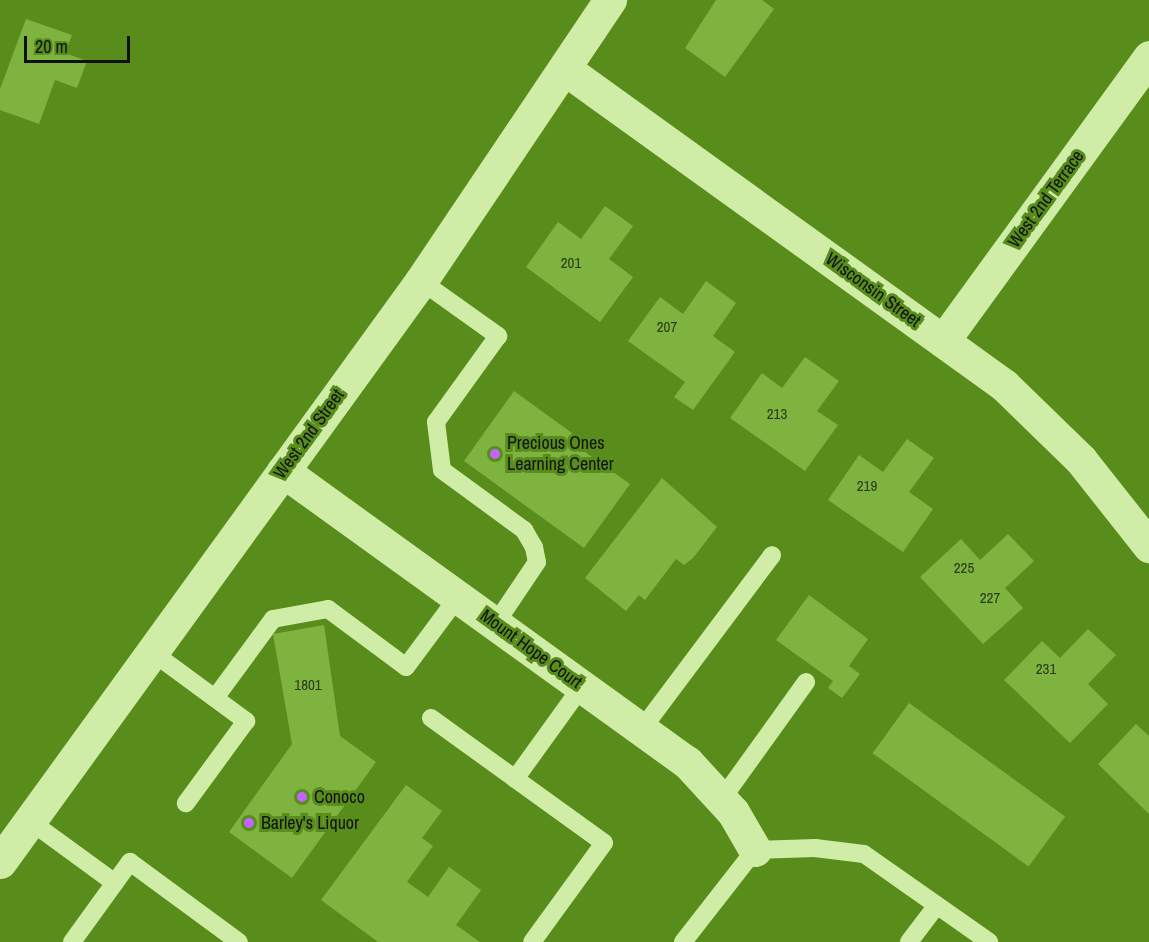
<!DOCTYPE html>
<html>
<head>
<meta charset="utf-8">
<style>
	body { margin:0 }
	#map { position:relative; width:1149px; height:942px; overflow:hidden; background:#598d1b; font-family:"Archivo Narrow",sans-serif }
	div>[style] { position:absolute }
	.building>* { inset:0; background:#7fb33f; transform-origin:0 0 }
	.service>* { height:18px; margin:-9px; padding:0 9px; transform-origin:9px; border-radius:9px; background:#cfeda7 }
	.minor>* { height:33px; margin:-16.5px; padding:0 16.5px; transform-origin:16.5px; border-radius:16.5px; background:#cfeda7 }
	.tertiary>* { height:33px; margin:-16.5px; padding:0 16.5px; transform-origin:16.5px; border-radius:16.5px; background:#cfeda7 }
	.dots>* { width:16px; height:16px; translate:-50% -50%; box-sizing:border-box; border:3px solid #598d1b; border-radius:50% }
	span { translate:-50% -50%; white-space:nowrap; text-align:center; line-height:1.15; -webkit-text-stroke:6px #598d1b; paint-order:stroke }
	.number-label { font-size:15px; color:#2c3a1c }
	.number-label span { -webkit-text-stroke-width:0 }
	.street-label { font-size:18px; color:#111 }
	.poi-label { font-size:18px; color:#111 }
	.left { translate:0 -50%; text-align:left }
	.scale { position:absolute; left:24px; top:36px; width:106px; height:27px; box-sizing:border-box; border:3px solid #111; border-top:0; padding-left:8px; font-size:18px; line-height:21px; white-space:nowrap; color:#111; -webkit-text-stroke:4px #598d1b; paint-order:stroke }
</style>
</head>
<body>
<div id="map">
	<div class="building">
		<div style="clip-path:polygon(716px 0,762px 0,774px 9px,725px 77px,685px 48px)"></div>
		<div style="clip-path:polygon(26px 19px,72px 35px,65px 53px,87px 61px,77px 88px,55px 80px,39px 124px,0 110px,0 89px)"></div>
		<div style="clip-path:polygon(605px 206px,633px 226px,609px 259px,633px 277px,600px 322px,526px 267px,558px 222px,581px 239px)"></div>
		<div style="clip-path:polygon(706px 281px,736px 303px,713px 336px,735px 352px,693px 410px,674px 397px,685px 382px,628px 341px,660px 297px,683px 314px)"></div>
		<div style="clip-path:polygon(805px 357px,839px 381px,817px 411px,838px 425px,805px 471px,730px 418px,762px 373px,782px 388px)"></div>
		<div style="clip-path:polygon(514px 391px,576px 436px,571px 442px,630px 484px,584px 548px,464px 461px)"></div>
		<div style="clip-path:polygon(907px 439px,934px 458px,909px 492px,933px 509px,903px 552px,828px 500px,859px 455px,883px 472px)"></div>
		<div style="clip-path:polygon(662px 478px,717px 527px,693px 558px,684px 565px,676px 559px,645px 600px,639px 595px,626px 611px,585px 578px)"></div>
		<div style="clip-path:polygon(1008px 534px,1034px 561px,1005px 588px,1023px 608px,983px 644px,920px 577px,961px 539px,980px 560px)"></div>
		<div style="clip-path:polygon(809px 595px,868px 639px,849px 666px,860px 674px,842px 698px,828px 688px,833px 681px,776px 640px)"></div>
		<div style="clip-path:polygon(324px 625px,340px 736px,376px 762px,292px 878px,229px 832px,292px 744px,273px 634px)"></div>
		<div style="clip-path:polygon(1088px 629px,1116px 655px,1088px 684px,1108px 704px,1070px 743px,1004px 680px,1042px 641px,1060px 658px)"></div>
		<div style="left:909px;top:703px;width:193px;height:62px;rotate:36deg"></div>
		<div style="clip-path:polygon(1136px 724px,1149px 736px,1149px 814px,1098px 764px)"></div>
		<div style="clip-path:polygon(406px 785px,442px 811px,422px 838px,433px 846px,407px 882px,428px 897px,449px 867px,481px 890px,456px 925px,480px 942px,378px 942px,321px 900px)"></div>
	</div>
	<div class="service">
		<div style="left:421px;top:281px;width:95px;rotate:35.5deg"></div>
		<div style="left:498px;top:336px;width:106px;rotate:125.8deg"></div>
		<div style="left:436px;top:422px;width:48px;rotate:82.9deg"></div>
		<div style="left:442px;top:470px;width:102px;rotate:36.2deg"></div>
		<div style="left:524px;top:530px;width:20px;rotate:60deg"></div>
		<div style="left:534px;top:547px;width:15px;rotate:79deg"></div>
		<div style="left:537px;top:562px;width:73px;rotate:123.9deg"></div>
		<div style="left:152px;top:652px;width:117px;rotate:36.3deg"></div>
		<div style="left:246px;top:721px;width:102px;rotate:126.2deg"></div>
		<div style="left:215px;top:698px;width:98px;rotate:-53.7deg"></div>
		<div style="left:273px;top:619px;width:56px;rotate:-10.3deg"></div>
		<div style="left:328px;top:609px;width:97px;rotate:36.6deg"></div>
		<div style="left:406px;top:667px;width:87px;rotate:-53.4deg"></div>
		<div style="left:431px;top:718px;width:213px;rotate:35.8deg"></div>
		<div style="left:604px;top:843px;width:122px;rotate:126deg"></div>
		<div style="left:642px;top:729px;width:217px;rotate:-53.2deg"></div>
		<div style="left:515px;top:779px;width:115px;rotate:-54.2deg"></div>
		<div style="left:722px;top:799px;width:144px;rotate:-54.3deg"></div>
		<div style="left:30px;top:821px;width:105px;rotate:36.1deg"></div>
		<div style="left:72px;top:942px;width:99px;rotate:-54.1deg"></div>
		<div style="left:130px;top:862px;width:135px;rotate:36.3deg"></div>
		<div style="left:683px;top:942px;width:117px;rotate:-52deg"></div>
		<div style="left:755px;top:850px;width:60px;rotate:-1.9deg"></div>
		<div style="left:815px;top:848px;width:49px;rotate:7deg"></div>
		<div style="left:864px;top:854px;width:153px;rotate:35.1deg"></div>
		<div style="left:909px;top:942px;width:46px;rotate:-52.9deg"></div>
	</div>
	<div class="minor">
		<div style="left:565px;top:69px;width:541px;rotate:35.75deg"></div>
		<div style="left:1004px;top:385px;width:107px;rotate:44.2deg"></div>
		<div style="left:1081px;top:460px;width:110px;rotate:51.7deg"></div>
		<div style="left:943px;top:341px;width:351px;rotate:-54deg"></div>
		<div style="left:283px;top:471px;width:498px;rotate:35.8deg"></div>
		<div style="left:687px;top:762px;width:68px;rotate:47.4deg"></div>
		<div style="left:733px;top:812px;width:44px;rotate:59.9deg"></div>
	</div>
	<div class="tertiary">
		<div style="left:0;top:862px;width:717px;rotate:-54.07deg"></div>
		<div style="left:421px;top:281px;width:339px;rotate:-56.1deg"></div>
	</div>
	<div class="dots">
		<div style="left:495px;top:454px;background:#c264ff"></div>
		<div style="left:302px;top:797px;background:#c264ff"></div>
		<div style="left:249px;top:823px;background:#c264ff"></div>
	</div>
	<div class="number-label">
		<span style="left:571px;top:263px">201</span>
		<span style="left:667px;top:327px">207</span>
		<span style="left:777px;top:414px">213</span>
		<span style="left:867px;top:486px">219</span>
		<span style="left:964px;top:568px">225</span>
		<span style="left:990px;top:598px">227</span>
		<span style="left:1046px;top:669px">231</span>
		<span style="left:308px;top:685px">1801</span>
	</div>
	<div class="street-label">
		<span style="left:1046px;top:199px;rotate:-54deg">West 2nd Terrace</span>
		<span style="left:873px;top:290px;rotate:36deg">Wisconsin Street</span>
		<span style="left:309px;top:434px;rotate:-54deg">West 2nd Street</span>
		<span style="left:531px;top:649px;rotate:36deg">Mount Hope Court</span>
	</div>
	<div class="poi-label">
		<span class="left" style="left:507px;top:454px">Precious Ones<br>Learning Center</span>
		<span class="left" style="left:314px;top:797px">Conoco</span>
		<span class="left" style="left:261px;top:823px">Barley's Liquor</span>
	</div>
	<div class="scale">20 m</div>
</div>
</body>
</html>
